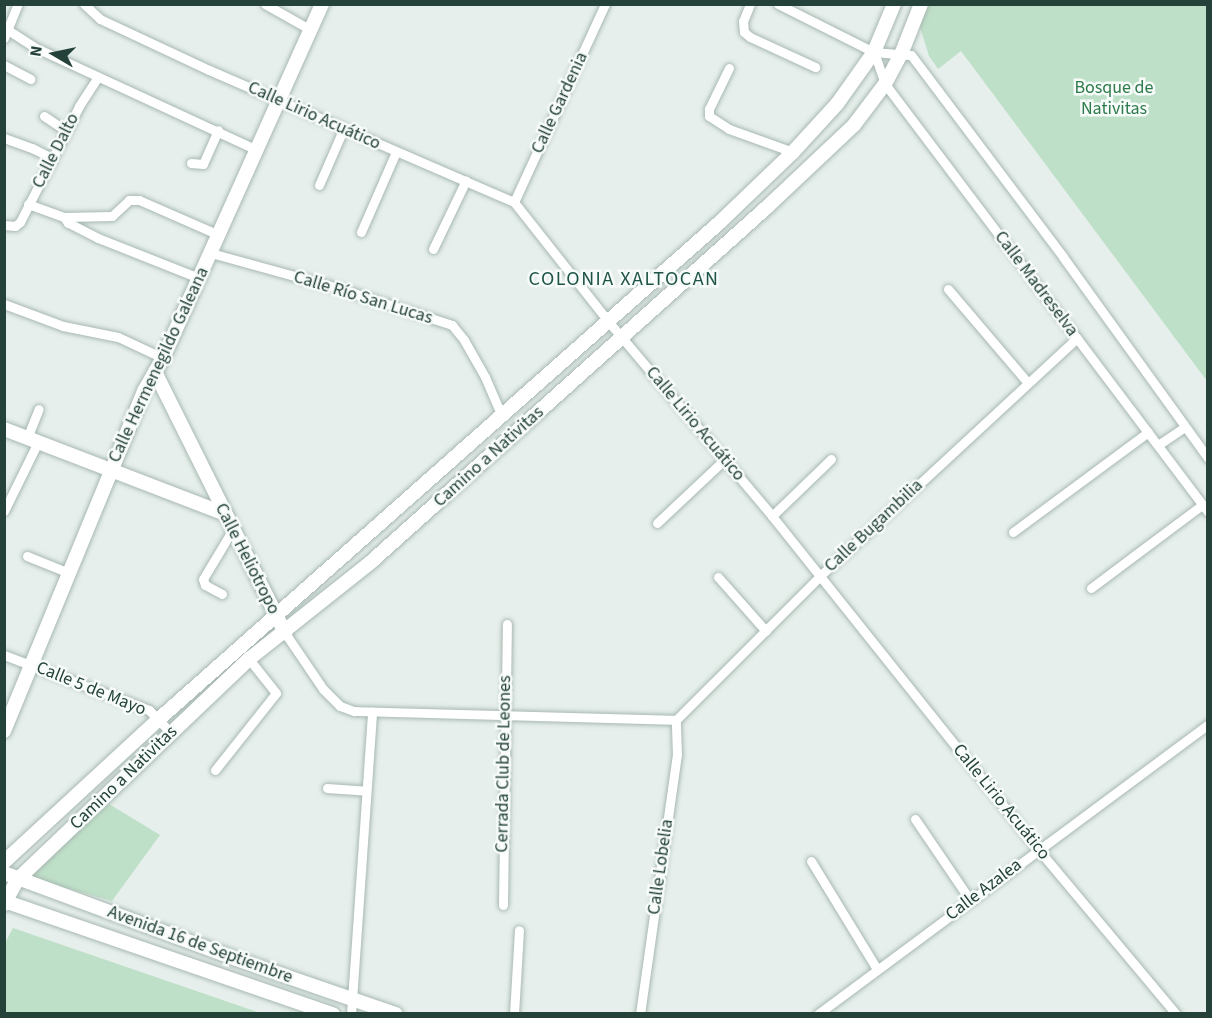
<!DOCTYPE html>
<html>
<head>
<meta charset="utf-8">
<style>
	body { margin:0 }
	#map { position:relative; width:1212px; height:1018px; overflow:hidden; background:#e6efeb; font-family:"Source Sans 3",sans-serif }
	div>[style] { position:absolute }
	.green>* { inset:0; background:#bfe0c8 }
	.roads { filter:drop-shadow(0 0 2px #a8b8b2) drop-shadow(0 0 2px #a8b8b2) }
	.street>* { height:9px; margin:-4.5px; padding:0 4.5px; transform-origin:4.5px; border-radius:4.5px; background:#fff }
	.secondary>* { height:14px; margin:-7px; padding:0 7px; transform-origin:7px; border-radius:7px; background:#fff }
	span { translate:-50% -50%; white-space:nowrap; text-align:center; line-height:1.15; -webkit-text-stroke:5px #f7fbf9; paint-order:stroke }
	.park-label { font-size:18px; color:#2d7a4b }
	.street-label { font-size:18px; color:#24423a }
	.neighbourhood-label { font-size:20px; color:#1f5548; letter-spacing:1.5px }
	.frame { position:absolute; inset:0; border:6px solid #24423a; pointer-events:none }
	.north { position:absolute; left:24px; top:24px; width:60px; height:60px; -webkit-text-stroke:4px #f7fbf9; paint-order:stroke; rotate:279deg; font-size:16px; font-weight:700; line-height:24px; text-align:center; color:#24423a }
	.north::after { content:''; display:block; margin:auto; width:21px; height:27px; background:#24423a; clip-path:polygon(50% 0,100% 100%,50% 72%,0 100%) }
</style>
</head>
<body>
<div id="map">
	<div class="green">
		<div style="clip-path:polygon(928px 5px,1207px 5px,1207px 381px,961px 51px,938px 69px,929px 56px,919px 24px)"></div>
		<div style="clip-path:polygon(109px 804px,160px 835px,112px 901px,27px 877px)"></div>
		<div style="clip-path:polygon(13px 928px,260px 1013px,5px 1013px,5px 943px)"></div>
	</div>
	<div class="roads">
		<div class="street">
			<div style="left:84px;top:4px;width:22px;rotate:43deg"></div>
			<div style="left:100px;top:19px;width:120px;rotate:25.1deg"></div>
			<div style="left:209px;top:70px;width:332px;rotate:23.4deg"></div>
			<div style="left:514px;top:202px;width:152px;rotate:51.7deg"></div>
			<div style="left:608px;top:321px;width:255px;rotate:49.9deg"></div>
			<div style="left:772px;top:516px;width:426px;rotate:51.4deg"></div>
			<div style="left:1038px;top:849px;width:215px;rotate:50.1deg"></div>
			<div style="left:265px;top:4px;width:53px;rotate:29.5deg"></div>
			<div style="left:750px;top:4px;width:18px;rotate:112deg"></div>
			<div style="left:743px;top:21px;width:11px;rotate:85deg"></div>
			<div style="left:744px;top:32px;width:8px;rotate:40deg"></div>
			<div style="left:750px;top:37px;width:72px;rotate:24.8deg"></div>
			<div style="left:778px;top:4px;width:107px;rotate:26.6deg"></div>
			<div style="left:874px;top:52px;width:37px;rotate:5deg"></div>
			<div style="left:911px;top:55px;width:253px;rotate:53deg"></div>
			<div style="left:1063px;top:257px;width:248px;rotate:54.2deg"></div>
			<div style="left:8px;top:30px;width:31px;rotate:33deg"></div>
			<div style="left:34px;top:47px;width:246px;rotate:24.8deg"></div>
			<div style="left:4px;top:38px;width:37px;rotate:-68deg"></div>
			<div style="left:874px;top:52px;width:34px;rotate:71deg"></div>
			<div style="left:885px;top:84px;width:536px;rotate:52.96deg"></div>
			<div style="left:4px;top:65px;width:30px;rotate:28deg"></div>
			<div style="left:729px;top:68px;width:46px;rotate:116deg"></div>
			<div style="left:709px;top:109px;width:7px;rotate:90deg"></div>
			<div style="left:709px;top:116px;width:24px;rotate:33deg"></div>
			<div style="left:729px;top:129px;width:68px;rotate:19.8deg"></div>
			<div style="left:44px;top:116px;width:27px;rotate:34deg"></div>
			<div style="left:4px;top:138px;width:30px;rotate:20deg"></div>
			<div style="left:32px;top:148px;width:22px;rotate:27deg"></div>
			<div style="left:191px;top:163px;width:12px;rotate:5deg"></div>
			<div style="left:203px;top:164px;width:37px;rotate:-66deg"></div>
			<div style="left:319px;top:185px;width:60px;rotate:-66.4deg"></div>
			<div style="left:514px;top:202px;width:218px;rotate:-65.3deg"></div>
			<div style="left:28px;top:204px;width:38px;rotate:20deg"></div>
			<div style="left:4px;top:225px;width:11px;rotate:5deg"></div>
			<div style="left:15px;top:226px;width:6px;rotate:-39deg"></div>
			<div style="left:20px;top:222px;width:130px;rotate:-63deg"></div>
			<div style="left:79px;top:106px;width:35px;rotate:-57deg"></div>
			<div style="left:361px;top:232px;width:87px;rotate:-66.4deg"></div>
			<div style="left:433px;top:249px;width:76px;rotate:-64.4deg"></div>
			<div style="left:211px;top:253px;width:132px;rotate:15.4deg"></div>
			<div style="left:338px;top:288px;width:120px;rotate:18deg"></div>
			<div style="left:452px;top:325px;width:19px;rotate:51deg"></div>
			<div style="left:464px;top:340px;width:43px;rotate:60.4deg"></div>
			<div style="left:485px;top:377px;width:40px;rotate:66.6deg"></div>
			<div style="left:199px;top:278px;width:109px;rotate:-158.4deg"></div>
			<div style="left:98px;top:238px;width:34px;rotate:-153deg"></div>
			<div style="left:68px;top:223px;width:7px;rotate:-124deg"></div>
			<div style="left:64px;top:217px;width:48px;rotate:-1.2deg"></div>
			<div style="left:112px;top:216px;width:23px;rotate:-43deg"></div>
			<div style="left:129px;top:200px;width:10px"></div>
			<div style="left:139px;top:200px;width:87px;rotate:23.6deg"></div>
			<div style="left:948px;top:289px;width:123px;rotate:49.6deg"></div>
			<div style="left:4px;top:304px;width:63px;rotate:20.4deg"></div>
			<div style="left:63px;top:326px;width:56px;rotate:11.3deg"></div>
			<div style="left:118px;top:337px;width:50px;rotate:25deg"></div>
			<div style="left:27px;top:438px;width:31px;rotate:-68deg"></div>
			<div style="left:1158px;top:445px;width:32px;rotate:-34deg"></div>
			<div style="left:4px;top:511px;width:77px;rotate:-63.8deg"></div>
			<div style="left:772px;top:516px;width:82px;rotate:-44deg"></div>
			<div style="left:657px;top:523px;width:93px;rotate:-43.3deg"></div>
			<div style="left:1013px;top:532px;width:168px;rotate:-36.5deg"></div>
			<div style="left:27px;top:556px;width:45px;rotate:22deg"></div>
			<div style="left:718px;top:577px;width:72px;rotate:48.4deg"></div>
			<div style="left:1091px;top:588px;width:139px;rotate:-36.8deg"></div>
			<div style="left:222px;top:594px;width:19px;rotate:-152deg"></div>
			<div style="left:205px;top:585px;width:6px;rotate:-108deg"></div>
			<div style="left:203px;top:579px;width:58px;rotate:-59deg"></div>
			<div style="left:285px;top:633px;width:68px;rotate:55.8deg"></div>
			<div style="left:323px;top:689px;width:24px;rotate:45deg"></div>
			<div style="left:340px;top:706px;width:15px;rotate:20deg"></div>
			<div style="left:354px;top:711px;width:322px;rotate:1.6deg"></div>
			<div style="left:4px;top:655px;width:155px;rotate:20.8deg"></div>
			<div style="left:149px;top:710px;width:32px;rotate:46deg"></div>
			<div style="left:676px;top:720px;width:204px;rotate:-45deg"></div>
			<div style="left:820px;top:576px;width:350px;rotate:-42.8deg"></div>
			<div style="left:215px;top:770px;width:98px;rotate:-51.6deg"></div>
			<div style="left:276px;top:693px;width:43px;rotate:-128.5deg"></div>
			<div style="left:327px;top:788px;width:39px;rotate:4deg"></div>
			<div style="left:915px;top:819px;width:98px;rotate:55.8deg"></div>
			<div style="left:811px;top:861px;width:127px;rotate:58.6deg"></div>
			<div style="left:503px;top:905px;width:281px;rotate:-89.2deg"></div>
			<div style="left:351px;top:1014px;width:303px;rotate:-86deg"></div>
			<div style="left:514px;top:1014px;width:84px;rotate:-86.6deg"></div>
			<div style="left:640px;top:1014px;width:262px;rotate:-81.9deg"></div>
			<div style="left:677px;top:755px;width:35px;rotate:-92deg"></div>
			<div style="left:818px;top:1014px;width:486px;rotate:-36.6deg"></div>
		</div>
		<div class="secondary">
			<div style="left:155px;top:372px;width:292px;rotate:63.5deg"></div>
			<div style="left:4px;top:429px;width:237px;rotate:21deg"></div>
			<div style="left:4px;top:731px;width:368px;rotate:-67.6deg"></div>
			<div style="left:144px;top:391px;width:38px;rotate:-60deg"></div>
			<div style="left:163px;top:358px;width:388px;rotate:-65.8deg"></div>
			<div style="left:4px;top:862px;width:211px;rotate:-42.7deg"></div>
			<div style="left:159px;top:719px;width:748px;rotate:-41.53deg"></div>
			<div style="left:719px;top:223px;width:103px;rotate:-43.8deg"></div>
			<div style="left:793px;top:152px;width:65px;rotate:-47.5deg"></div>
			<div style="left:837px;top:104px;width:64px;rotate:-54.6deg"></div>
			<div style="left:874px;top:52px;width:52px;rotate:-67.4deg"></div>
			<div style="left:4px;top:873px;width:247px;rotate:20.3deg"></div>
			<div style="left:236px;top:959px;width:169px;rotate:19deg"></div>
			<div style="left:4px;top:901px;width:348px;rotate:19deg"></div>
			<div style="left:4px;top:904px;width:29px;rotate:-61deg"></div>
			<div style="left:18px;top:879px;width:319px;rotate:-43.6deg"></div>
			<div style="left:249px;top:659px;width:157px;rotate:-38.5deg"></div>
			<div style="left:372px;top:561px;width:529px;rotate:-41.86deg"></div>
			<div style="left:766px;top:208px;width:121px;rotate:-43.3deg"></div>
			<div style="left:854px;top:125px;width:51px;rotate:-52.9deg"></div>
			<div style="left:885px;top:84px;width:36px;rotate:-62deg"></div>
			<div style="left:902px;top:52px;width:52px;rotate:-68.4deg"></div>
		</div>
	</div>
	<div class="park-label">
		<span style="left:1114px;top:99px">Bosque de<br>Nativitas</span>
	</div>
	<div class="street-label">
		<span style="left:560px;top:103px;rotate:-65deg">Calle Gardenia</span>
		<span style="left:314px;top:116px;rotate:24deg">Calle Lirio Acuático</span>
		<span style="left:56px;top:151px;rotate:-63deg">Calle Dalto</span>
		<span style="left:1036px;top:284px;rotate:53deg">Calle Madreselva</span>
		<span style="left:363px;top:298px;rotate:17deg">Calle Río San Lucas</span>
		<span style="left:159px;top:365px;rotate:-65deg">Calle Hermenegildo Galeana</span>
		<span style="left:695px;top:424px;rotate:50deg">Calle Lirio Acuático</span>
		<span style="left:489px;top:457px;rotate:-42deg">Camino a Nativitas</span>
		<span style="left:874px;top:526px;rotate:-43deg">Calle Bugambilia</span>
		<span style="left:247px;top:559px;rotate:63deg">Calle Heliotropo</span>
		<span style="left:91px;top:689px;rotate:22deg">Calle 5 de Mayo</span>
		<span style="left:504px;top:764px;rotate:-89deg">Cerrada Club de Leones</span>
		<span style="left:124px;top:778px;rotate:-44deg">Camino a Nativitas</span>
		<span style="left:1001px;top:802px;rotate:51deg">Calle Lirio Acuático</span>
		<span style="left:661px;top:867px;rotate:-82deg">Calle Lobelia</span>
		<span style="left:984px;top:890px;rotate:-37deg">Calle Azalea</span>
		<span style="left:200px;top:945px;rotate:20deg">Avenida 16 de Septiembre</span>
	</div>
	<div class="neighbourhood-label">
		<span style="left:624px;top:279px">COLONIA XALTOCAN</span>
	</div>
	<div class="frame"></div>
	<div class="north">N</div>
</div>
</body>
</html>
